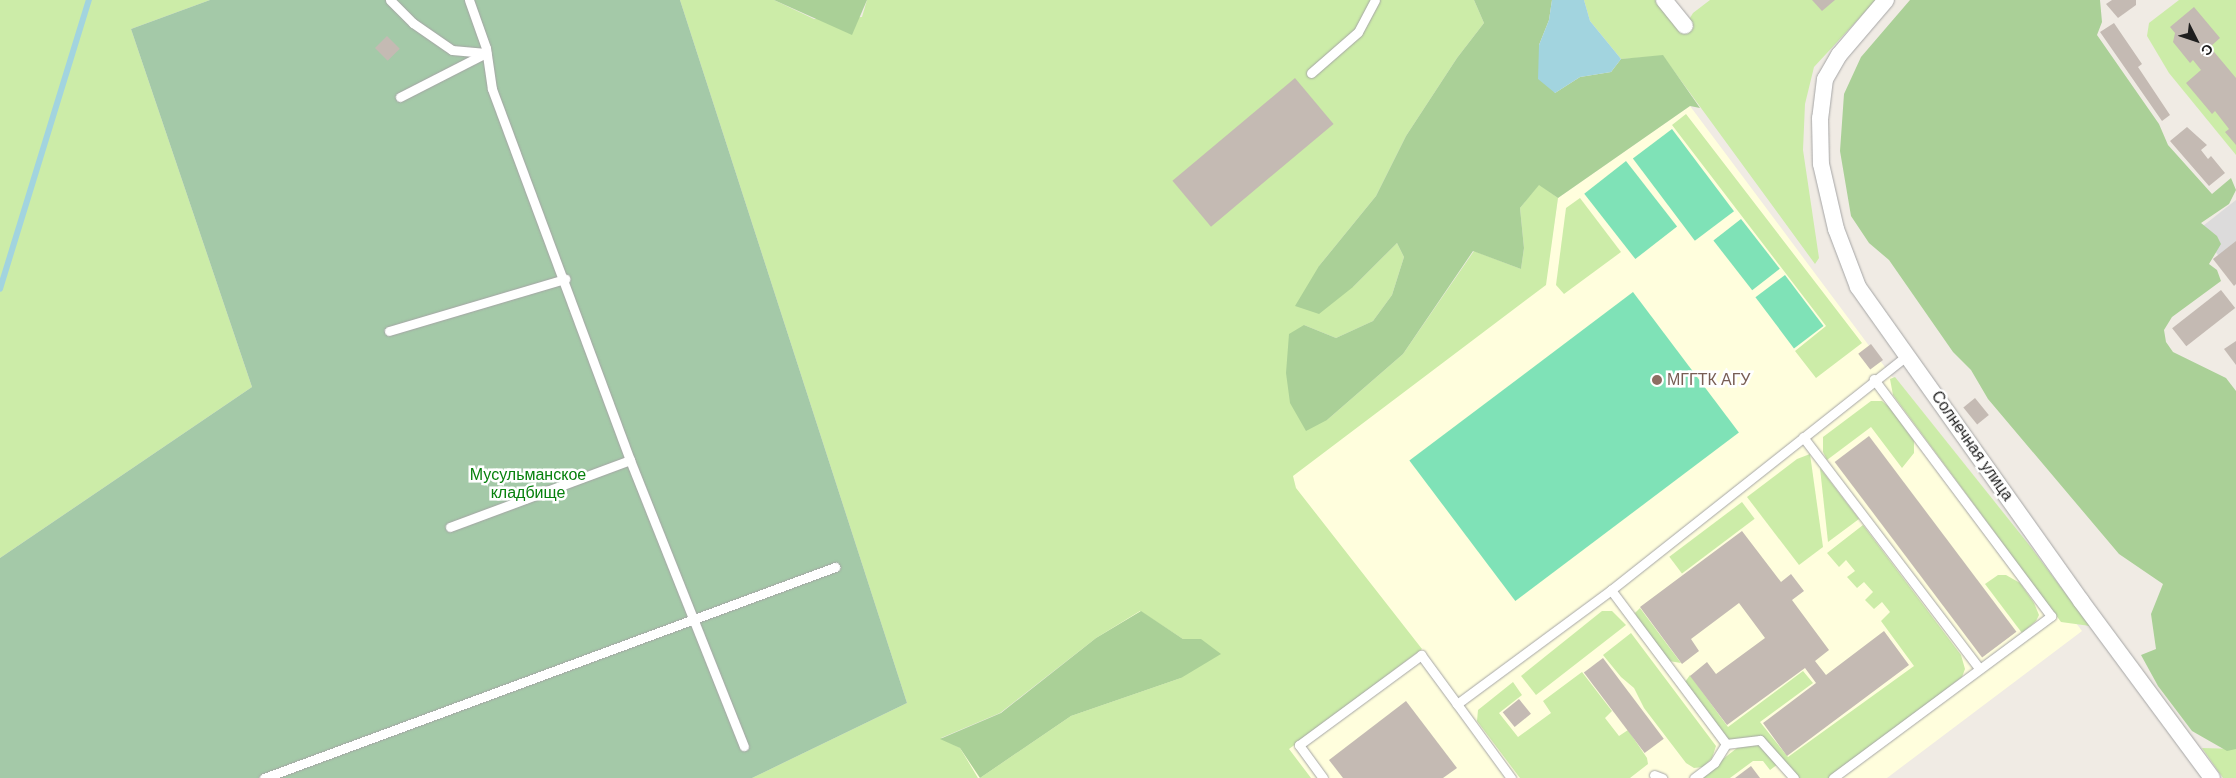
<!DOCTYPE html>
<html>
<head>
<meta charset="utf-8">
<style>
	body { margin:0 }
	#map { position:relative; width:2236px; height:778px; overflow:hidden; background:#f0ebe4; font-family:"DM Sans",sans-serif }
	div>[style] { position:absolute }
	.residential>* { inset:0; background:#dcdbdb }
	.education>* { inset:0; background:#fffedd }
	.grass>* { inset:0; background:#cceca8; transform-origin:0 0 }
	.forest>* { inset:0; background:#aad097 }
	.cemetery>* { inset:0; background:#a4c9a8 }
	.pitch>* { inset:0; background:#7fe2b7; transform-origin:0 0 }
	.water>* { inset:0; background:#a2d4df }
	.stream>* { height:5.5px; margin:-2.75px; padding:0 2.75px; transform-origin:2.75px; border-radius:2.75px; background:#a2d4df }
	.building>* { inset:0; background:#c4bab3; transform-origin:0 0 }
	.roads { filter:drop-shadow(0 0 1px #a5a5a5) drop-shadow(0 0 1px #a5a5a5) }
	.service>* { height:9px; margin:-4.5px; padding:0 4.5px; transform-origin:4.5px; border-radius:4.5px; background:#fff }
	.minor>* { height:16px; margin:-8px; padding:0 8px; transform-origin:8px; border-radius:8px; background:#fff }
	.dots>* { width:14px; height:14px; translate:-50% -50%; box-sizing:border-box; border:2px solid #fff; border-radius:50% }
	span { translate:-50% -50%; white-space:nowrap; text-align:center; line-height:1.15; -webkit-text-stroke:5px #fff; paint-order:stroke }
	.education-label { font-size:16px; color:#785e54 }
	.left { translate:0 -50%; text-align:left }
	.street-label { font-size:16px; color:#1e1e1e }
	.park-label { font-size:16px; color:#07810d }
	.north { position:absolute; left:2171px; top:15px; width:50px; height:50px; -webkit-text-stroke:4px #fff; paint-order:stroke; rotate:131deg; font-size:14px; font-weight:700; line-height:20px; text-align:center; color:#1e1e1e }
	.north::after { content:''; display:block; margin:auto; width:18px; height:22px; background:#1e1e1e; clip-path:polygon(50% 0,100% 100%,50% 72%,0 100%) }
</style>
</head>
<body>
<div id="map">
	<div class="residential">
		<div style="clip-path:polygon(2236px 200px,2236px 280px,2199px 229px)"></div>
	</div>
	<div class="education">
		<div style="clip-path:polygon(1690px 106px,2082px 631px,1887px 778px,925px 778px,1292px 476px,1545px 285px,1558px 198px)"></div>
	</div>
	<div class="grass">
		<div style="clip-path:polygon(0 0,210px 0,131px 29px,252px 387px,0 558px)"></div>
		<div style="clip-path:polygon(680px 0,774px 0,814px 19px,862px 17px,867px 0,1474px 0,1484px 23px,1457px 58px,1406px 136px,1376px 196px,1319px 266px,1353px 287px,1397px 243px,1404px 257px,1392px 295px,1373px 321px,1336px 338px,1304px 325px,1327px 420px,1403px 354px,1474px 251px,1521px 269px,1524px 248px,1520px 208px,1539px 184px,1558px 198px,1546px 285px,1293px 476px,1296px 488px,1422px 649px,1289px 749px,1311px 778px,980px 778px,1071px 716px,1181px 678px,1201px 639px,1183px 639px,1140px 611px,1096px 638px,1000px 713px,941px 738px,960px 748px,978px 778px,752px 778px,907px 703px)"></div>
		<div style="clip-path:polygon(1584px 0,1664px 0,1685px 26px,1693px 13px,1710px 0,1876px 0,1814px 67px,1805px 104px,1803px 150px,1819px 258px,1815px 264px,1663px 56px,1621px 59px,1590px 21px)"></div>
		<div style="clip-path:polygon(2179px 0,2236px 0,2236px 155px,2169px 73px,2147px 36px,2149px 23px)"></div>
		<div style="clip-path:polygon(1686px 114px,1862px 343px,1816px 378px,1795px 351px,1826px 326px,1672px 125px)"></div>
		<div style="clip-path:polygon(1580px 198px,1621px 252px,1564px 294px,1556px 285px,1566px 208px)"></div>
		<div style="clip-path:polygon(1895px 377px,2030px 546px,2090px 626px,2061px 622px,1893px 395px,1890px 379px)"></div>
		<div style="clip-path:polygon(1871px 401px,1882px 401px,1889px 407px,1914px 441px,1914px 453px,1902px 468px,1871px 427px,1827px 460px,1823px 452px,1823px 437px)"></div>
		<div style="clip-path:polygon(1810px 454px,1823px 547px,1799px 565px,1747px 497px,1797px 459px)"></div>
		<div style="clip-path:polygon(1820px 468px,1859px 519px,1828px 542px)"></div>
		<div style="left:1742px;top:502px;width:21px;height:91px;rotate:53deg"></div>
		<div style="clip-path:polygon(1863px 525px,1961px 655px,1965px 669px,1962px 677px,1831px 778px,1797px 778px,1782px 761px,1770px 770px,1763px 761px,1753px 761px,1730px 778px,1699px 778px,1737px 748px,1738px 740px,1727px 741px,1685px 682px,1690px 675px,1728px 727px,1803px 671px,1813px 683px,1760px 722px,1788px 757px,1914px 666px,1881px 621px,1890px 612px,1882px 602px,1874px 609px,1865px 600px,1873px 592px,1864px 582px,1857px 588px,1847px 577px,1855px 571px,1846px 560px,1839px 567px,1827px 553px)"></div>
		<div style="clip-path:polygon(1998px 575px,2006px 575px,2020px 583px,2034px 603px,2039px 615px,2036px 621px,2022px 633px,1985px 584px)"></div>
		<div style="clip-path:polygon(1640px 608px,1681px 663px,1669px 661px,1638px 620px,1635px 613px)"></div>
		<div style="clip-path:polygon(1602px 611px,1612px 611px,1626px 625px,1536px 695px,1521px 676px)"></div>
		<div style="clip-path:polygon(1631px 633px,1716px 746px,1712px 758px,1703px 767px,1694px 768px,1686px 763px,1644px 708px,1634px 688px,1621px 677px,1603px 655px)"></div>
		<div style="clip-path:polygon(1582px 672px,1612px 711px,1605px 718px,1619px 736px,1628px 730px,1647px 758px,1648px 764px,1630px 778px,1520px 778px,1477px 721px,1478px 710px,1513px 682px,1522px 695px,1499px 713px,1518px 737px,1551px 713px,1543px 701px)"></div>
		<div style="clip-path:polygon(2202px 748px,2236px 749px,2236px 778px,2223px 778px)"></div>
	</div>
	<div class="forest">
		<div style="clip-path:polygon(774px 0,867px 0,852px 35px)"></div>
		<div style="clip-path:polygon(1474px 0,1552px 0,1549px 20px,1539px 45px,1555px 93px,1580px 77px,1611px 72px,1621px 59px,1663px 55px,1700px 108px,1690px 106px,1558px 198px,1539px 185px,1520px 208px,1524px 248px,1521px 269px,1473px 251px,1403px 354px,1327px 420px,1306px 431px,1290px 403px,1286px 373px,1289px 334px,1304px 325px,1336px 338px,1373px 321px,1392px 295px,1404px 257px,1397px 243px,1353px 287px,1319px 314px,1295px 306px,1319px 266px,1376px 196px,1406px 136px,1457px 58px,1484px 23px)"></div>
		<div style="clip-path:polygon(1910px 0,2100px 0,2102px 22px,2097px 35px,2159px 124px,2168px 145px,2212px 194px,2231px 178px,2236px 190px,2229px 204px,2201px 223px,2217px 236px,2221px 244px,2209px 264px,2217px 270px,2221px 281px,2172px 317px,2164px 330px,2166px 342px,2173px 352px,2226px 378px,2236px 391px,2236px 749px,2227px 751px,2192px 731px,2158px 686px,2141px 655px,2156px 649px,2151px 614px,2163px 584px,2119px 554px,1988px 399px,1971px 370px,1953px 352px,1889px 260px,1869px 243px,1851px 216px,1840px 151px,1844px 94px,1861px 57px)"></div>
		<div style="clip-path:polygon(1141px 611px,1183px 639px,1201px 639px,1221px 654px,1181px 678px,1071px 716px,980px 778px,960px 748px,940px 739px,1001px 713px,1096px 638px)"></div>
	</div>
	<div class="cemetery">
		<div style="clip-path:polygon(210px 0,680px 0,907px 703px,752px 778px,0 778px,0 558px,252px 387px,131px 29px)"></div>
	</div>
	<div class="pitch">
		<div style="left:1672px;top:129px;width:103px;height:49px;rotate:53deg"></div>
		<div style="left:1626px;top:161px;width:83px;height:53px;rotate:52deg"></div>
		<div style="left:1741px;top:219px;width:63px;height:35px;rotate:52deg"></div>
		<div style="left:1785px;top:275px;width:64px;height:37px;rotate:53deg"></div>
		<div style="left:1633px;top:292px;width:176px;height:280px;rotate:53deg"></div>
	</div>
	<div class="water">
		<div style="clip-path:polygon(1552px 0,1584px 0,1590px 21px,1621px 59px,1611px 72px,1580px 77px,1555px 93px,1538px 79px,1539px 45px,1549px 20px)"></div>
	</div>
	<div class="stream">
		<div style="left:0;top:289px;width:302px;rotate:-72.9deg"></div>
	</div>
	<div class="building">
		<div style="clip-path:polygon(1812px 0,1835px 0,1822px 11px)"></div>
		<div style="clip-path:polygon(2112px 0,2136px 0,2136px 5px,2118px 18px,2106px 4px)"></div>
		<div style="clip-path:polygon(2194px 7px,2220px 38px,2210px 47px,2236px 78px,2236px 145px,2225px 132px,2229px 129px,2215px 111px,2212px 114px,2186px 83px,2201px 70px,2193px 60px,2190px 63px,2173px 42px,2175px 33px,2170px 27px)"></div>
		<div style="clip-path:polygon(2114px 23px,2142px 64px,2138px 67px,2170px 115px,2162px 121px,2100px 32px)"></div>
		<div style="left:387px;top:36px;width:18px;height:17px;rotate:45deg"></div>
		<div style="left:1295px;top:78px;width:60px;height:160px;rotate:50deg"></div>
		<div style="clip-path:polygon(2187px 127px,2207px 145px,2201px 150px,2208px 159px,2211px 156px,2225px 173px,2209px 186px,2170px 141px)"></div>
		<div style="clip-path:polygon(2236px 241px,2236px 284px,2234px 286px,2213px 259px)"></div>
		<div style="left:2221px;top:290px;width:23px;height:62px;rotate:52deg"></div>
		<div style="clip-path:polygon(2236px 341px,2236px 365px,2224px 349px)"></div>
		<div style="left:1871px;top:344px;width:20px;height:16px;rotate:53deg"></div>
		<div style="left:1975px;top:398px;width:22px;height:15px;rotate:51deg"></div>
		<div style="left:1869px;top:436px;width:245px;height:43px;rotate:53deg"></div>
		<div style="clip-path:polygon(1742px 531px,1781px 582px,1791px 574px,1804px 591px,1792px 600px,1829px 650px,1815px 661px,1826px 675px,1884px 631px,1909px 665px,1787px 756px,1763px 723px,1816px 683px,1805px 668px,1727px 725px,1690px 676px,1707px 662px,1716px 674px,1765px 638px,1739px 603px,1691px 639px,1699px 651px,1682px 664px,1640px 607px)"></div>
		<div style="left:1603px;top:658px;width:101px;height:24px;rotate:53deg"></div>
		<div style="left:1519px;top:699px;width:19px;height:21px;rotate:51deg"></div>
		<div style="clip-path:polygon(1406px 701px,1457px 768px,1443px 778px,1343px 778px,1329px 760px)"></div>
		<div style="clip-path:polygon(1751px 766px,1760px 778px,1735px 778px)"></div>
	</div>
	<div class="roads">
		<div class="service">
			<div style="left:390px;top:0;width:33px;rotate:45deg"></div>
			<div style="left:413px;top:23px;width:47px;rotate:34.7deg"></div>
			<div style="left:452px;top:50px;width:34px;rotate:5deg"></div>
			<div style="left:469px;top:0;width:51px;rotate:70.5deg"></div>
			<div style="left:486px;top:48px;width:41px;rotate:81.7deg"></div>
			<div style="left:492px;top:89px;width:396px;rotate:69.6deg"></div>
			<div style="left:630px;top:460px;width:308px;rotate:68.3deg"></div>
			<div style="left:1311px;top:73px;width:62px;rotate:-41.1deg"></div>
			<div style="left:1358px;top:32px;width:36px;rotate:-62deg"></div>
			<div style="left:400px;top:97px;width:97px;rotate:-27.1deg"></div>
			<div style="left:389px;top:331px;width:184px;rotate:-16.5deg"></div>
			<div style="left:1803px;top:437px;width:290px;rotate:52.7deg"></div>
			<div style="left:450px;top:527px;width:192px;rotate:-20.4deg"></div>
			<div style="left:1611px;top:590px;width:192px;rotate:53.2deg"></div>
			<div style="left:1726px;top:744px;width:22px;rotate:122deg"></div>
			<div style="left:1714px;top:763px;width:25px;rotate:143deg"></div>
			<div style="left:1457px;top:704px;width:92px;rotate:53.9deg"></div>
			<div style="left:1726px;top:744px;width:34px;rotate:-7deg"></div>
			<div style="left:1760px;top:740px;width:51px;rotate:48.2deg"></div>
			<div style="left:1654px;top:775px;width:9px;rotate:21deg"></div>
			<div style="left:264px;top:778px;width:609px;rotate:-20.28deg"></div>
			<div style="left:1323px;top:778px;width:41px;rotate:-126deg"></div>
			<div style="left:1299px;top:745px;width:152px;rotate:-36.4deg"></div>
			<div style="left:1421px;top:655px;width:61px;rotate:53.7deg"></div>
			<div style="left:1457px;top:704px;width:192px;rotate:-36.5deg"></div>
			<div style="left:1611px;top:590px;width:378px;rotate:-38.4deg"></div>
			<div style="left:1833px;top:778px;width:272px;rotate:-36.6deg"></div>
			<div style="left:2051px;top:616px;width:296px;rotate:-126.8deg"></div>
		</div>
		<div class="minor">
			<div style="left:1664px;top:0;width:33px;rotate:51deg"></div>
			<div style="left:1886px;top:0;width:72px;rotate:130.5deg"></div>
			<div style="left:1839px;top:55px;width:28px;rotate:120deg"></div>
			<div style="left:1825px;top:79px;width:39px;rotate:97deg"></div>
			<div style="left:1820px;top:118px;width:46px;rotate:88.8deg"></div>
			<div style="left:1821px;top:164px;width:67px;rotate:77deg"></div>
			<div style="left:1836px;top:229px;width:62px;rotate:69.2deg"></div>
			<div style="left:1858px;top:287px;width:385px;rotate:54.6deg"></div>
			<div style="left:2081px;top:601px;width:220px;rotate:53.5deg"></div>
		</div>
	</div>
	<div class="dots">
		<div style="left:1657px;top:380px;background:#8d6e63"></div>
	</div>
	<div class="education-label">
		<span class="left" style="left:1667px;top:380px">МГГТК АГУ</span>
	</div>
	<div class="street-label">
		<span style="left:1972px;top:446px;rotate:55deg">Солнечная улица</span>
	</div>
	<div class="park-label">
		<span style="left:528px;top:484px">Мусульманское<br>кладбище</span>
	</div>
	<div class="north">С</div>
</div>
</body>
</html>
